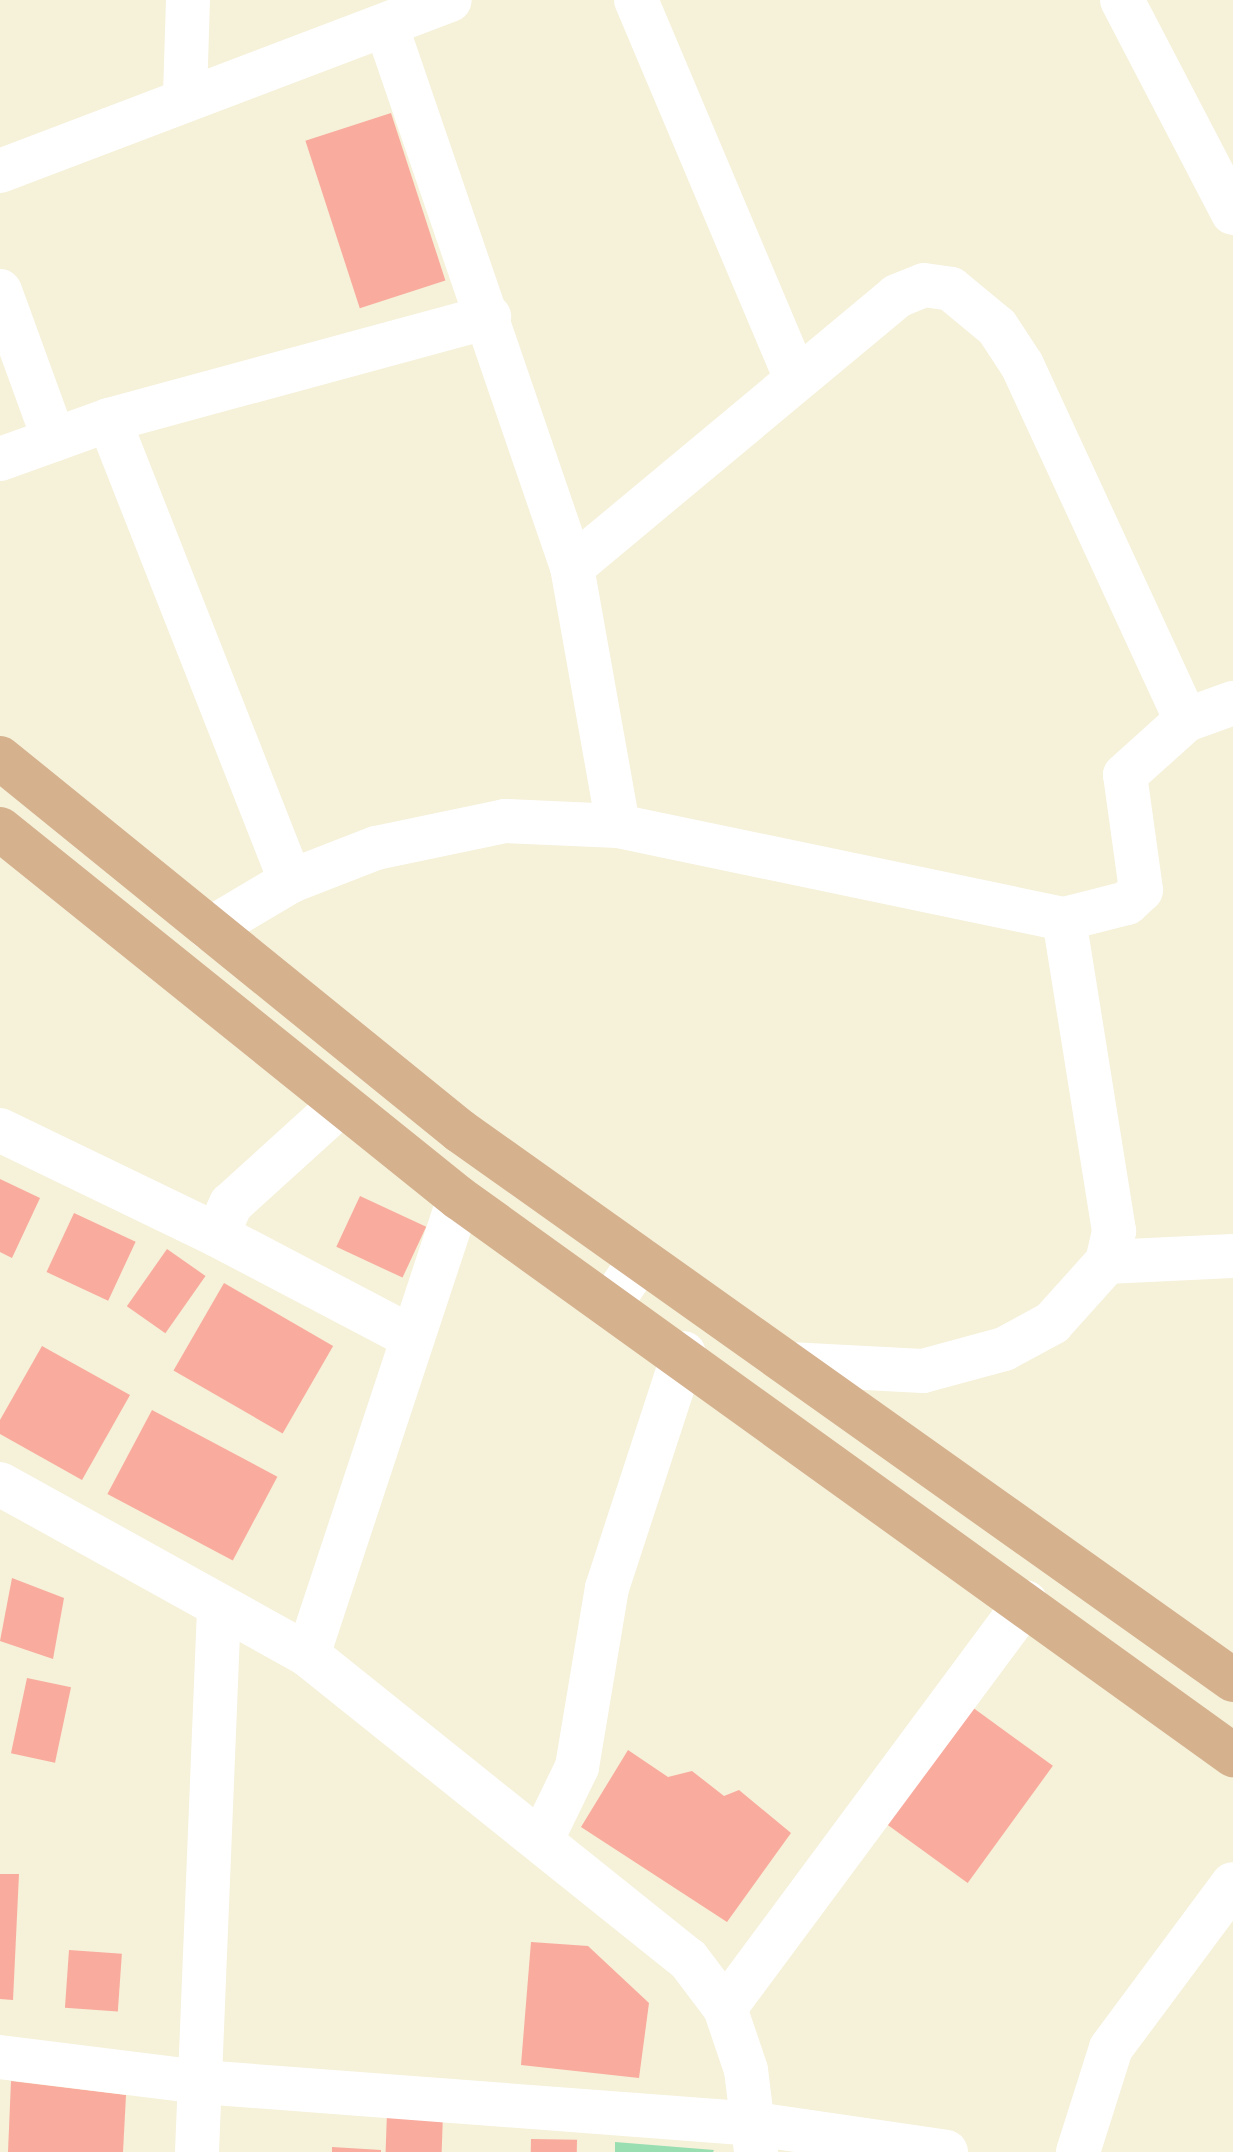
<!DOCTYPE html>
<html>
<head>
<meta charset="utf-8">
<style>
	body { margin:0 }
	#map { position:relative; width:1233px; height:2152px; overflow:hidden; background:#f6f1d9; font-family:Spectral,serif }
	div>[style] { position:absolute }
	.green>* { inset:0; background:#98deb1 }
	.building>* { inset:0; background:#f9ab9e; transform-origin:0 0 }
	.minor>* { height:44px; margin:-22px; padding:0 22px; transform-origin:22px; border-radius:22px; background:#fff }
	.major>* { height:44px; margin:-22px; padding:0 22px; transform-origin:22px; border-radius:22px; background:#d5b18e }
	span { translate:-50% -50%; white-space:nowrap; text-align:center; line-height:1.15; -webkit-text-stroke:8px #fffef9; paint-order:stroke }
</style>
</head>
<body>
<div id="map">
	<div class="green">
		<div style="clip-path:polygon(615px 2142px,714px 2150px,713px 2152px,615px 2152px)"></div>
	</div>
	<div class="building">
		<div style="left:391px;top:113px;width:176px;height:90px;rotate:72deg"></div>
		<div style="clip-path:polygon(0 1179px,40px 1198px,12px 1258px,0 1252px)"></div>
		<div style="left:360px;top:1196px;width:73px;height:56px;rotate:25deg"></div>
		<div style="left:74px;top:1213px;width:68px;height:65px;rotate:25deg"></div>
		<div style="left:167px;top:1249px;width:47px;height:70px;rotate:35deg"></div>
		<div style="left:224px;top:1283px;width:126px;height:101px;rotate:30deg"></div>
		<div style="clip-path:polygon(42px 1346px,130px 1395px,82px 1480px,0 1434px,0 1420px)"></div>
		<div style="left:152px;top:1410px;width:142px;height:95px;rotate:28deg"></div>
		<div style="clip-path:polygon(12px 1578px,64px 1598px,53px 1659px,0 1641px)"></div>
		<div style="left:27px;top:1678px;width:45px;height:77px;rotate:12deg"></div>
		<div style="left:972px;top:1707px;width:100px;height:145px;rotate:36deg"></div>
		<div style="clip-path:polygon(628px 1750px,668px 1777px,692px 1771px,724px 1796px,739px 1790px,791px 1833px,727px 1922px,581px 1827px)"></div>
		<div style="clip-path:polygon(0 1874px,19px 1874px,13px 2000px,0 1999px)"></div>
		<div style="clip-path:polygon(531px 1942px,588px 1946px,649px 2003px,639px 2078px,521px 2065px)"></div>
		<div style="left:69px;top:1950px;width:53px;height:58px;rotate:4deg"></div>
		<div style="clip-path:polygon(11px 2081px,126px 2095px,123px 2152px,8px 2152px)"></div>
		<div style="left:387px;top:2112px;width:56px;height:40px;rotate:2deg"></div>
		<div style="left:531px;top:2139px;width:46px;height:13px;rotate:1deg"></div>
		<div style="clip-path:polygon(332px 2147px,381px 2150px,381px 2152px,332px 2152px)"></div>
	</div>
	<div class="minor">
		<div style="left:636px;top:0;width:408px;rotate:67.1deg"></div>
		<div style="left:1122px;top:0;width:240px;rotate:62.5deg"></div>
		<div style="left:387px;top:28px;width:570px;rotate:71.06deg"></div>
		<div style="left:572px;top:567px;width:263px;rotate:79.9deg"></div>
		<div style="left:185px;top:95px;width:95px;rotate:-88.2deg"></div>
		<div style="left:0;top:171px;width:481px;rotate:-20.8deg"></div>
		<div style="left:0;top:291px;width:158px;rotate:70deg"></div>
		<div style="left:109px;top:420px;width:496px;rotate:68.5deg"></div>
		<div style="left:0;top:459px;width:116px;rotate:-19.7deg"></div>
		<div style="left:109px;top:420px;width:394px;rotate:-15.2deg"></div>
		<div style="left:572px;top:567px;width:423px;rotate:-39.8deg"></div>
		<div style="left:897px;top:296px;width:29px;rotate:-22deg"></div>
		<div style="left:924px;top:285px;width:27px;rotate:8deg"></div>
		<div style="left:951px;top:289px;width:60px;rotate:39.6deg"></div>
		<div style="left:997px;top:327px;width:45px;rotate:56.7deg"></div>
		<div style="left:1022px;top:365px;width:391px;rotate:65.2deg"></div>
		<div style="left:210px;top:929px;width:94px;rotate:-30.7deg"></div>
		<div style="left:291px;top:881px;width:91px;rotate:-21.2deg"></div>
		<div style="left:376px;top:848px;width:132px;rotate:-11.8deg"></div>
		<div style="left:505px;top:821px;width:113px;rotate:2.5deg"></div>
		<div style="left:618px;top:826px;width:456px;rotate:11.8deg"></div>
		<div style="left:1064px;top:919px;width:65px;rotate:-14.3deg"></div>
		<div style="left:1127px;top:903px;width:19px;rotate:-43deg"></div>
		<div style="left:1141px;top:890px;width:116px;rotate:-97.9deg"></div>
		<div style="left:1125px;top:775px;width:82px;rotate:-42deg"></div>
		<div style="left:1186px;top:720px;width:50px;rotate:-19.9deg"></div>
		<div style="left:0;top:1130px;width:241px;rotate:25.8deg"></div>
		<div style="left:217px;top:1235px;width:34px;rotate:-66deg"></div>
		<div style="left:231px;top:1204px;width:144px;rotate:-42.2deg"></div>
		<div style="left:217px;top:1235px;width:221px;rotate:27.7deg"></div>
		<div style="left:1107px;top:1262px;width:126px;rotate:-2.7deg"></div>
		<div style="left:611px;top:1303px;width:53px;rotate:-55.7deg"></div>
		<div style="left:789px;top:1364px;width:134px;rotate:3deg"></div>
		<div style="left:923px;top:1371px;width:84px;rotate:-15.2deg"></div>
		<div style="left:1004px;top:1349px;width:55px;rotate:-28.4deg"></div>
		<div style="left:1052px;top:1323px;width:82px;rotate:-48deg"></div>
		<div style="left:1107px;top:1262px;width:32px;rotate:-77deg"></div>
		<div style="left:1114px;top:1231px;width:316px;rotate:-99.1deg"></div>
		<div style="left:0;top:1484px;width:352px;rotate:29deg"></div>
		<div style="left:308px;top:1655px;width:487px;rotate:38.7deg"></div>
		<div style="left:688px;top:1959px;width:61px;rotate:52.9deg"></div>
		<div style="left:725px;top:2008px;width:65px;rotate:71.3deg"></div>
		<div style="left:746px;top:2070px;width:83px;rotate:83deg"></div>
		<div style="left:308px;top:1655px;width:481px;rotate:-71.7deg"></div>
		<div style="left:543px;top:1837px;width:78px;rotate:-64.1deg"></div>
		<div style="left:577px;top:1767px;width:181px;rotate:-80.5deg"></div>
		<div style="left:607px;top:1588px;width:247px;rotate:-71.9deg"></div>
		<div style="left:725px;top:2008px;width:505px;rotate:-53.45deg"></div>
		<div style="left:0;top:2057px;width:204px;rotate:7.1deg"></div>
		<div style="left:202px;top:2082px;width:555px;rotate:4.34deg"></div>
		<div style="left:755px;top:2124px;width:193px;rotate:8.3deg"></div>
		<div style="left:197px;top:2152px;width:544px;rotate:-87.68deg"></div>
		<div style="left:1078px;top:2152px;width:109px;rotate:-72.4deg"></div>
		<div style="left:1111px;top:2048px;width:204px;rotate:-53.4deg"></div>
	</div>
	<div class="major">
		<div style="left:0;top:758px;width:592px;rotate:39.04deg"></div>
		<div style="left:460px;top:1131px;width:948px;rotate:35.38deg"></div>
		<div style="left:0;top:829px;width:589px;rotate:38.8deg"></div>
		<div style="left:459px;top:1198px;width:954px;rotate:35.74deg"></div>
	</div>
</div>
</body>
</html>
